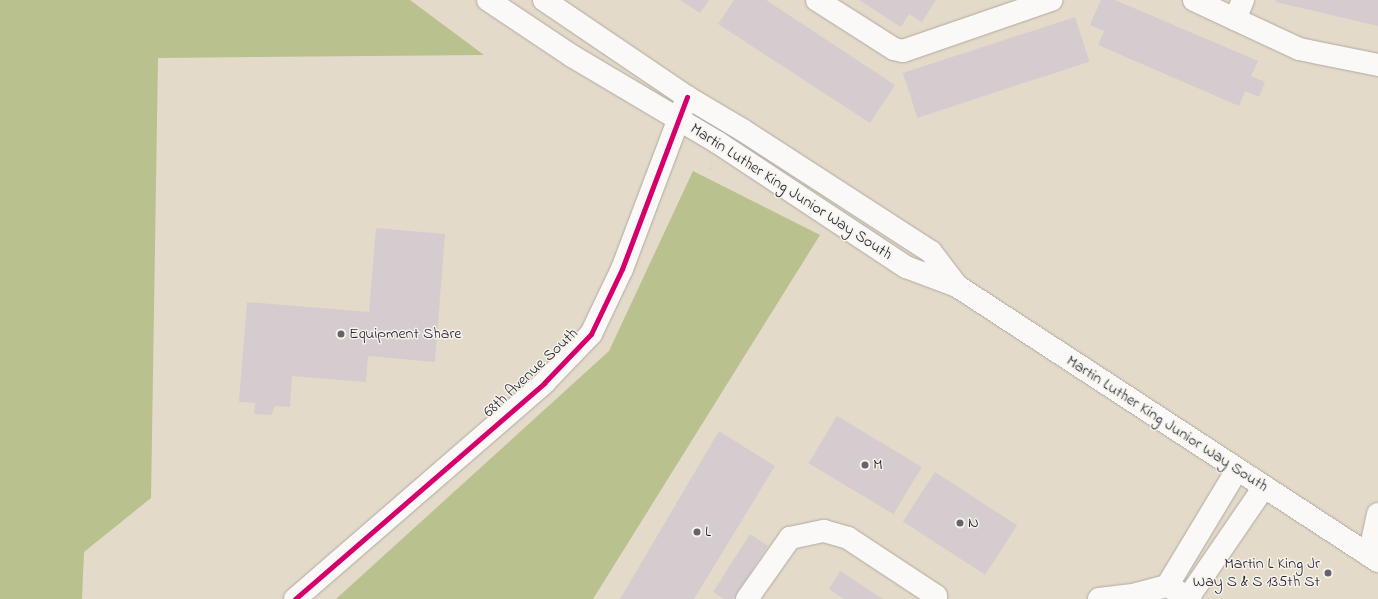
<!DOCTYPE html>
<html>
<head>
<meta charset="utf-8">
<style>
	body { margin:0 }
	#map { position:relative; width:1378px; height:599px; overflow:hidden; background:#e4dac9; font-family:"Indie Flower",sans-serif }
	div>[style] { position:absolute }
	.forest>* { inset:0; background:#b9c18e }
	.building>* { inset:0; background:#d5cccf; transform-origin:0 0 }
	.path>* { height:2.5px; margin-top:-1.25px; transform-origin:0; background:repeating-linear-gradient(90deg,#d1cfcc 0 1px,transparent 0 4px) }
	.roads { filter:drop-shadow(0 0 1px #afa9a1) drop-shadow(0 0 1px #afa9a1) }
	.minor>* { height:22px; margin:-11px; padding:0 11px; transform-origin:11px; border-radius:11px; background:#fbf9f7 }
	.major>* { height:22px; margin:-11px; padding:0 11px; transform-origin:11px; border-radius:11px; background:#fbf9f7 }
	.cycleway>* { height:5px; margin:-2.5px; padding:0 2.5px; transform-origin:2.5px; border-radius:2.5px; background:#d6006c }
	.dots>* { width:11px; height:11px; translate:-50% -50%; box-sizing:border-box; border:2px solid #f7f3e8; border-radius:50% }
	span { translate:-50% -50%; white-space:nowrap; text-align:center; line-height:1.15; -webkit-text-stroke:3px #f7f3e8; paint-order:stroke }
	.street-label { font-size:16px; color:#22223b }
	.poi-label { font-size:16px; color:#22223b }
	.left { translate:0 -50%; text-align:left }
	.right { translate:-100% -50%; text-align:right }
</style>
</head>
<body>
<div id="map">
	<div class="forest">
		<div style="clip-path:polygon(0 0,410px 0,484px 55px,158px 58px,151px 498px,84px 552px,82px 599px,0 599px)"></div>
		<div style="clip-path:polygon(693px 171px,820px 235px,593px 599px,336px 599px,609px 351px)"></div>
	</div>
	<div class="building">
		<div style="clip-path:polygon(680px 0,709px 0,700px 13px)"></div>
		<div style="clip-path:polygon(734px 0,766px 0,895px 85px,870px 123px,718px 24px)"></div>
		<div style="clip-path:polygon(859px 0,936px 0,922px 22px,909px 14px,901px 27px)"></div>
		<div style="clip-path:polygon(1101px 0,1115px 0,1258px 61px,1251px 76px,1265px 82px,1259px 97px,1245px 91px,1239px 106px,1098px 45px,1104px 31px,1090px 25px)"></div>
		<div style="clip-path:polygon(1276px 0,1378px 0,1378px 26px,1276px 2px)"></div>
		<div style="left:1075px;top:17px;width:47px;height:181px;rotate:72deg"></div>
		<div style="clip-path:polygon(376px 228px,445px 234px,435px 362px,368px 356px,366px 382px,292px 376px,290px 407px,275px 406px,271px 415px,254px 414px,255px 403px,239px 402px,247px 302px,369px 312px)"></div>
		<div style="left:837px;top:416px;width:99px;height:55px;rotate:31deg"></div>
		<div style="clip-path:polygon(719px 431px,775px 466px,694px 599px,620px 599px)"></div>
		<div style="left:935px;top:472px;width:98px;height:59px;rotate:33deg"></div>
		<div style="clip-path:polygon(750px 534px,768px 546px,733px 599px,724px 599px,713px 592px)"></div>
		<div style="clip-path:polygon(840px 571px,883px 599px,844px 599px,829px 589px)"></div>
	</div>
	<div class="path">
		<div style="left:710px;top:169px;width:5px;rotate:-68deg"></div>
	</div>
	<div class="roads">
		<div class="minor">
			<div style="left:817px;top:0;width:91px;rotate:32.5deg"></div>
			<div style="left:894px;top:49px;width:9px;rotate:13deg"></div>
			<div style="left:903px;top:51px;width:157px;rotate:-19deg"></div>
			<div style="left:1194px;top:0;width:116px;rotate:25deg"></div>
			<div style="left:1299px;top:49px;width:81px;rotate:11.4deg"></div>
			<div style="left:1235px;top:19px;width:21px;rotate:-67deg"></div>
			<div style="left:1369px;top:555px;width:42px;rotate:-77.6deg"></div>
			<div style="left:1167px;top:586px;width:135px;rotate:-58.9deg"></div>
			<div style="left:1188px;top:598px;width:135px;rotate:-55.6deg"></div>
			<div style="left:295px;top:599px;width:330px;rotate:-40.9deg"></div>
			<div style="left:544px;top:383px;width:68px;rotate:-46.2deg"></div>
			<div style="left:591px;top:334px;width:72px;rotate:-64.5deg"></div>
			<div style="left:622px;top:269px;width:184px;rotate:-69.3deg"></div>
			<div style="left:747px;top:599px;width:75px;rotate:-54.8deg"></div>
			<div style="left:790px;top:538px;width:35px;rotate:-12deg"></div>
			<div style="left:824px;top:531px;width:25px;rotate:16deg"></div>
			<div style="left:848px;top:538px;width:105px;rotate:33.4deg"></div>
			<div style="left:936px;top:596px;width:3px;rotate:90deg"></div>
			<div style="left:1099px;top:599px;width:38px;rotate:-7deg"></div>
			<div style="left:1137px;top:594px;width:31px;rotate:-15deg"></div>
			<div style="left:1167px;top:586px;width:13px;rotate:27deg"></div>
		</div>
		<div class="major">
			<div style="left:488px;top:0;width:101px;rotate:33.7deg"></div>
			<div style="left:572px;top:56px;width:169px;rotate:30.7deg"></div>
			<div style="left:717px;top:142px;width:227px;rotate:33.5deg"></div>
			<div style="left:906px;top:267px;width:54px;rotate:20.4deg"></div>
			<div style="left:957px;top:286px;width:503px;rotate:33.15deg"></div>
			<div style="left:544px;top:0;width:173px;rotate:34.1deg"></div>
			<div style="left:687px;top:97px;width:63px;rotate:30.7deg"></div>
			<div style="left:741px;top:129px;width:226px;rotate:32.9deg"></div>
			<div style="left:931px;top:252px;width:43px;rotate:52.6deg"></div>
		</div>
	</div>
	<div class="cycleway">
		<div style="left:295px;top:599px;width:330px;rotate:-40.9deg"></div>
		<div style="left:544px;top:383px;width:68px;rotate:-46.2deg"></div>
		<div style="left:591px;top:334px;width:72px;rotate:-64.5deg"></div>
		<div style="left:622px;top:269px;width:184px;rotate:-69.3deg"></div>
	</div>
	<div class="dots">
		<div style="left:341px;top:334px;background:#66626d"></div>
		<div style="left:865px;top:465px;background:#66626d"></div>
		<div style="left:960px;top:523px;background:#66626d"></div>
		<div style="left:697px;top:532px;background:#66626d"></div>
		<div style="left:1328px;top:573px;background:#66626d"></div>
	</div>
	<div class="street-label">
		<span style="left:791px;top:192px;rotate:33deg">Martin Luther King Junior Way South</span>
		<span style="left:531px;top:373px;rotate:-43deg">68th Avenue South</span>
		<span style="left:1167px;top:424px;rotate:33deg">Martin Luther King Junior Way South</span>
	</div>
	<div class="poi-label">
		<span class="left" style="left:349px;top:334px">Equipment Share</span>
		<span class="left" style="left:873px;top:465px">M</span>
		<span class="left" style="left:968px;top:523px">N</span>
		<span class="left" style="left:705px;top:532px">L</span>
		<span class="right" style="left:1320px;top:573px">Martin L King Jr<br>Way S &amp; S 135th St</span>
	</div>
</div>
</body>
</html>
